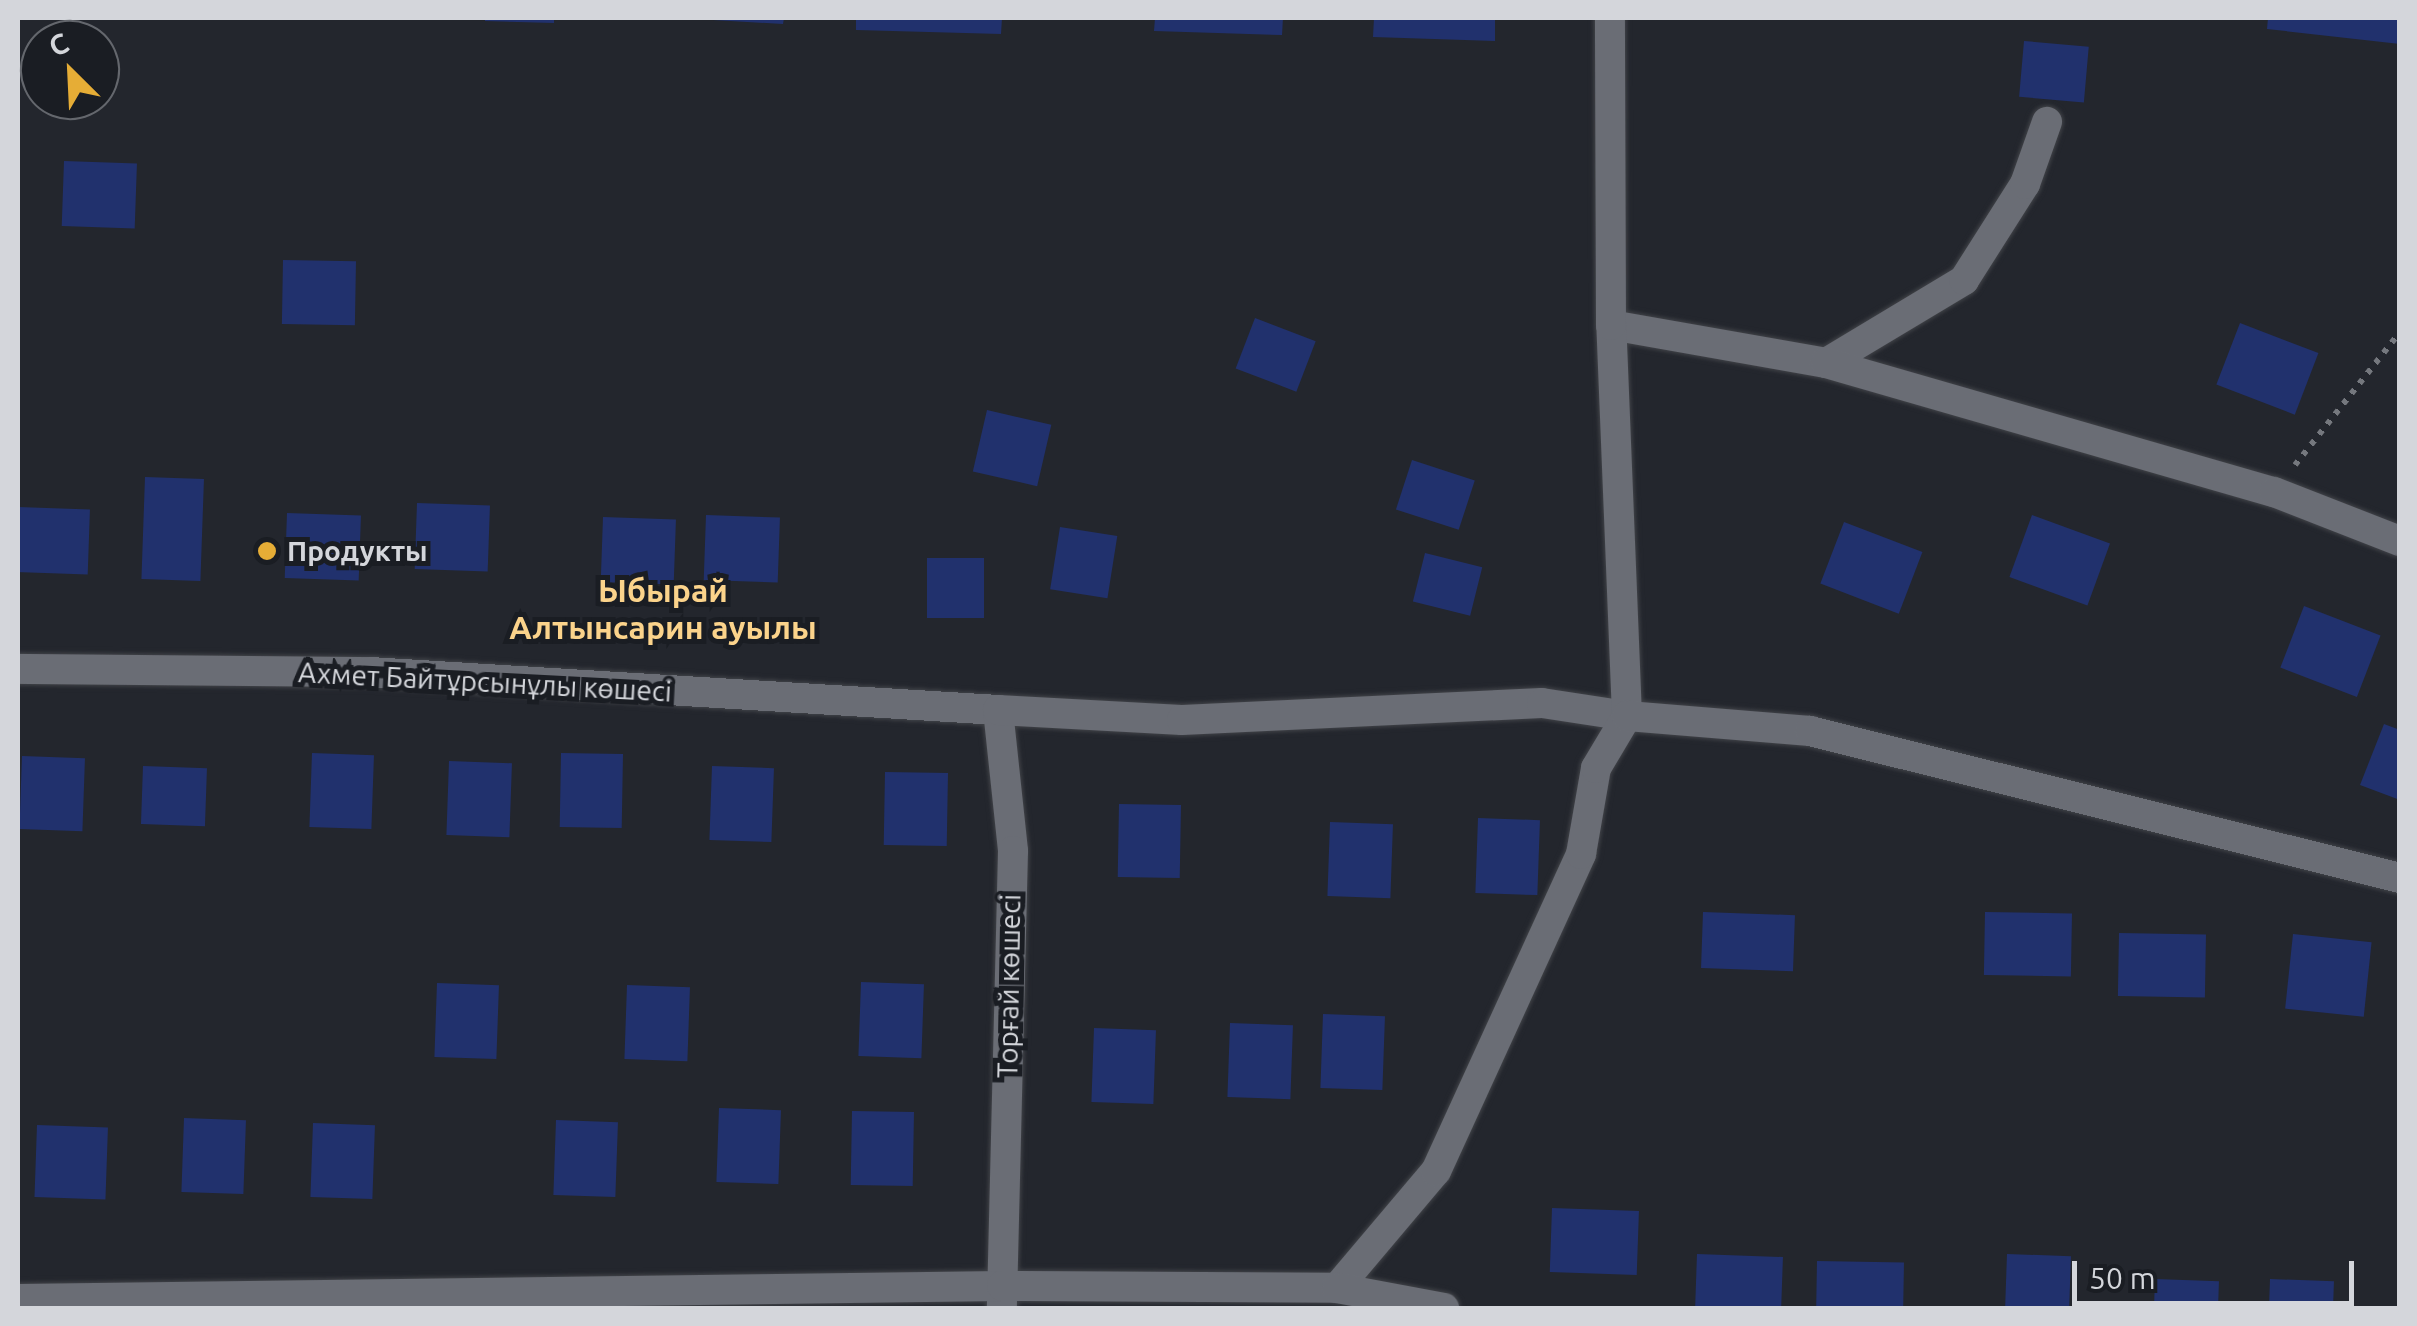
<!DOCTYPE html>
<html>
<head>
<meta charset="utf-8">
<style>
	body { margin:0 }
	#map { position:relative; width:2417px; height:1326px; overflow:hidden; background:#23262d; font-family:Ubuntu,sans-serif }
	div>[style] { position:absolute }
	.building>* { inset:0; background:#21316d; transform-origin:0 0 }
	.path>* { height:6px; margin-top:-3px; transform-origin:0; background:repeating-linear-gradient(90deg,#75787e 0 5px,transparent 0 13px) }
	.roads { filter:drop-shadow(0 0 2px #414348) drop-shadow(0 0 2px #414348) }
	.minor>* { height:30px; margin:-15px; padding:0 15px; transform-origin:15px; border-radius:15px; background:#6a6d75 }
	.dots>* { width:28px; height:28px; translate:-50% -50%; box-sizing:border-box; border:5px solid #1a1d23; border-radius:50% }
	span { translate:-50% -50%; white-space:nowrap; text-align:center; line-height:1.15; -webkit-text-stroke:10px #1a1d23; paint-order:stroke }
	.poi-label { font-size:28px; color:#d4d6db; font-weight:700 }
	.left { translate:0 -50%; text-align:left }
	.street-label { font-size:28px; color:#d4d6db }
	.quarter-label { font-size:32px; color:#fbd38b; font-weight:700 }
	.frame { position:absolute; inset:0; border:20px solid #d4d6db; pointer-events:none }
	.north { position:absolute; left:20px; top:20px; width:100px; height:100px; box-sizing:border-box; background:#1a1d23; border:2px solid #64676d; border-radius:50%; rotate:336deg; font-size:28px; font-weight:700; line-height:40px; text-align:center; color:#d4d6db }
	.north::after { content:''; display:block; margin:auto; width:35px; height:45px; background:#e6ad36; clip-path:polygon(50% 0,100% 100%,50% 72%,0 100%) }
	.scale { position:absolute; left:2072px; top:1261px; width:282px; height:45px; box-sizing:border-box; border:5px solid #d4d6db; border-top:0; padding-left:12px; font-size:30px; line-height:35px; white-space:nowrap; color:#d4d6db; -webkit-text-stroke:8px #1a1d23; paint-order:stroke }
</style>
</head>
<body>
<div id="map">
	<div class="building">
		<div style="clip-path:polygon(485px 18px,554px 18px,554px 23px,485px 21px)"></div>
		<div style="clip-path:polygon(679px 18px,784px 18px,783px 24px)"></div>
		<div style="clip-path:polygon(856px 18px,1002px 18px,1001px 34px,856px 30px)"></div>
		<div style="clip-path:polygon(1155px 18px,1283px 18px,1282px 35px,1154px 31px)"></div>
		<div style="clip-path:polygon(1374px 18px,1495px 18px,1495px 41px,1373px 37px)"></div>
		<div style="clip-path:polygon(2268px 18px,2400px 18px,2400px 44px,2267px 29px)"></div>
		<div style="left:2024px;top:41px;width:65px;height:56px;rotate:5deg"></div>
		<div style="left:64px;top:161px;width:73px;height:65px;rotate:2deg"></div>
		<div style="left:283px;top:260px;width:73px;height:64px;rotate:1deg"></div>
		<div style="left:1255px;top:318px;width:65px;height:54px;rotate:21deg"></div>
		<div style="left:2240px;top:323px;width:84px;height:66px;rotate:21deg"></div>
		<div style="left:987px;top:410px;width:66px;height:63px;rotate:13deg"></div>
		<div style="left:1412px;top:460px;width:66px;height:52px;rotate:18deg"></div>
		<div style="left:145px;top:477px;width:59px;height:102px;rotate:2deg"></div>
		<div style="left:417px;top:503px;width:73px;height:66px;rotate:2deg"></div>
		<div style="left:18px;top:507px;width:72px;height:65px;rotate:2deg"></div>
		<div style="left:287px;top:513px;width:74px;height:65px;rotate:2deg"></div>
		<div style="left:706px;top:515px;width:74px;height:65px;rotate:2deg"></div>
		<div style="left:2032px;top:515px;width:83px;height:66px;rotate:20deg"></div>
		<div style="left:603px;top:517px;width:73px;height:65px;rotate:2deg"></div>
		<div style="left:1844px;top:522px;width:84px;height:66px;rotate:21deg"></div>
		<div style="left:1060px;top:527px;width:58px;height:63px;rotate:9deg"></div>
		<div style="left:1425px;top:553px;width:59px;height:50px;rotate:14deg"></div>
		<div style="left:927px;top:558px;width:57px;height:60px"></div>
		<div style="left:2304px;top:606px;width:82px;height:66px;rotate:21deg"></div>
		<div style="clip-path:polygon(2384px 724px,2400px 730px,2400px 800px,2360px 785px)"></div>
		<div style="left:312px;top:753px;width:62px;height:74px;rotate:2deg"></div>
		<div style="left:561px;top:753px;width:62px;height:74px;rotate:1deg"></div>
		<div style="left:22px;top:756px;width:63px;height:73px;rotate:2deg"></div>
		<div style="left:449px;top:761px;width:63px;height:74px;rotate:2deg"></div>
		<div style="left:143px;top:766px;width:64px;height:58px;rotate:2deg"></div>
		<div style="left:712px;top:766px;width:62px;height:74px;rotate:2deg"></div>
		<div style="left:885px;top:772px;width:63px;height:73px;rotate:1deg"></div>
		<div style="left:1119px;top:804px;width:62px;height:73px;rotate:1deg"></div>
		<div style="left:1478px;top:818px;width:62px;height:75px;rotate:2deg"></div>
		<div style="left:1330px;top:822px;width:63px;height:74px;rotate:2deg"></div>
		<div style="left:1703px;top:912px;width:92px;height:56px;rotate:2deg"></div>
		<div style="left:1985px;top:912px;width:87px;height:63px;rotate:1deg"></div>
		<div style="left:2119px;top:933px;width:87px;height:63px;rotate:1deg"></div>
		<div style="left:2293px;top:934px;width:79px;height:75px;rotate:6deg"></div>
		<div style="left:861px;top:982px;width:63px;height:74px;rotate:2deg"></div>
		<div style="left:437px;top:983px;width:62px;height:74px;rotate:2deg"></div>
		<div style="left:627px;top:985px;width:63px;height:74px;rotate:2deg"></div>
		<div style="left:1323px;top:1014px;width:62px;height:74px;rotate:2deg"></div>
		<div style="left:1230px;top:1023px;width:63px;height:74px;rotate:2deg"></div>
		<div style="left:1094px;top:1028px;width:62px;height:74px;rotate:2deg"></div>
		<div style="left:719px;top:1108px;width:62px;height:74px;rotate:2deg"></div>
		<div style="left:852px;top:1111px;width:62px;height:74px;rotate:1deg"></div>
		<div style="left:184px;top:1118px;width:62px;height:74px;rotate:2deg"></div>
		<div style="left:556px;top:1120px;width:62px;height:75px;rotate:2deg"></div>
		<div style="left:313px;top:1123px;width:62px;height:74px;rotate:2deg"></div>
		<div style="left:37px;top:1125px;width:71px;height:72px;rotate:2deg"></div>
		<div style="left:1552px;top:1208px;width:87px;height:64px;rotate:2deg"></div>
		<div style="left:1697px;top:1254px;width:86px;height:54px;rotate:2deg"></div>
		<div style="left:2007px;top:1254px;width:64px;height:54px;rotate:2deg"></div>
		<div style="left:1817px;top:1261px;width:87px;height:47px;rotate:1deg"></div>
		<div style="left:2155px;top:1279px;width:64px;height:29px;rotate:2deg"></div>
		<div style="left:2270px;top:1279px;width:64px;height:29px;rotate:2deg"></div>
	</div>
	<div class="path">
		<div style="left:2295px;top:465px;width:169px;rotate:-51.7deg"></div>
	</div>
	<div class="roads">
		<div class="minor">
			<div style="left:1611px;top:325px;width:218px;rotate:10deg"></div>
			<div style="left:1826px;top:363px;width:161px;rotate:-31deg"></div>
			<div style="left:1964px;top:280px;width:114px;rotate:-57.6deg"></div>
			<div style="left:2025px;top:184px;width:66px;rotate:-70.5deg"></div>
			<div style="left:1826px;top:363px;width:466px;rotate:16.1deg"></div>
			<div style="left:2274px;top:492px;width:135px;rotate:21.3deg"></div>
			<div style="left:18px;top:669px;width:352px;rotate:0.5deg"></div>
			<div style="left:370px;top:672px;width:629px;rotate:3.46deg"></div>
			<div style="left:998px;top:710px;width:142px;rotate:83.9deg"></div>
			<div style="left:1013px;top:851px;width:457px;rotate:91.4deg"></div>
			<div style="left:998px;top:710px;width:184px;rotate:3.1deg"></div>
			<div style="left:1182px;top:720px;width:360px;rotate:-2.7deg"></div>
			<div style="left:1542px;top:703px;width:86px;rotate:8.7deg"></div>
			<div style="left:1627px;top:716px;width:391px;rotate:-92.3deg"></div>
			<div style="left:1611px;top:325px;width:307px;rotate:-90.2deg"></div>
			<div style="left:1337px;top:1288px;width:153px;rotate:-49.8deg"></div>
			<div style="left:1436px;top:1171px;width:349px;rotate:-65.4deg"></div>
			<div style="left:1581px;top:854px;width:87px;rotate:-80.1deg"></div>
			<div style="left:1596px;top:768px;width:61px;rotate:-59.2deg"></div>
			<div style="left:1627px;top:716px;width:184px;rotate:4.7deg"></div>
			<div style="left:1810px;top:731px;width:608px;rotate:13.99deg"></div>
			<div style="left:18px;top:1299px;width:984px;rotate:-0.76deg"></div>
			<div style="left:1002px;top:1286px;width:335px;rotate:0.3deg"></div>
			<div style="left:1337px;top:1288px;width:109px;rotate:10.6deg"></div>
		</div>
	</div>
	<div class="dots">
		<div style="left:267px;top:551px;background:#e6ad36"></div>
	</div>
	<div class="poi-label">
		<span class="left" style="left:287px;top:551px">Продукты</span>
	</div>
	<div class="street-label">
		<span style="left:485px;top:682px;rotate:3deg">Ахмет Байтұрсынұлы көшесі</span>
		<span style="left:1009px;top:986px;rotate:-89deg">Торғай көшесі</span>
	</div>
	<div class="quarter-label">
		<span style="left:663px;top:609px">Ыбырай<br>Алтынсарин ауылы</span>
	</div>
	<div class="frame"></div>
	<div class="north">С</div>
	<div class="scale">50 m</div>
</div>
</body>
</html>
